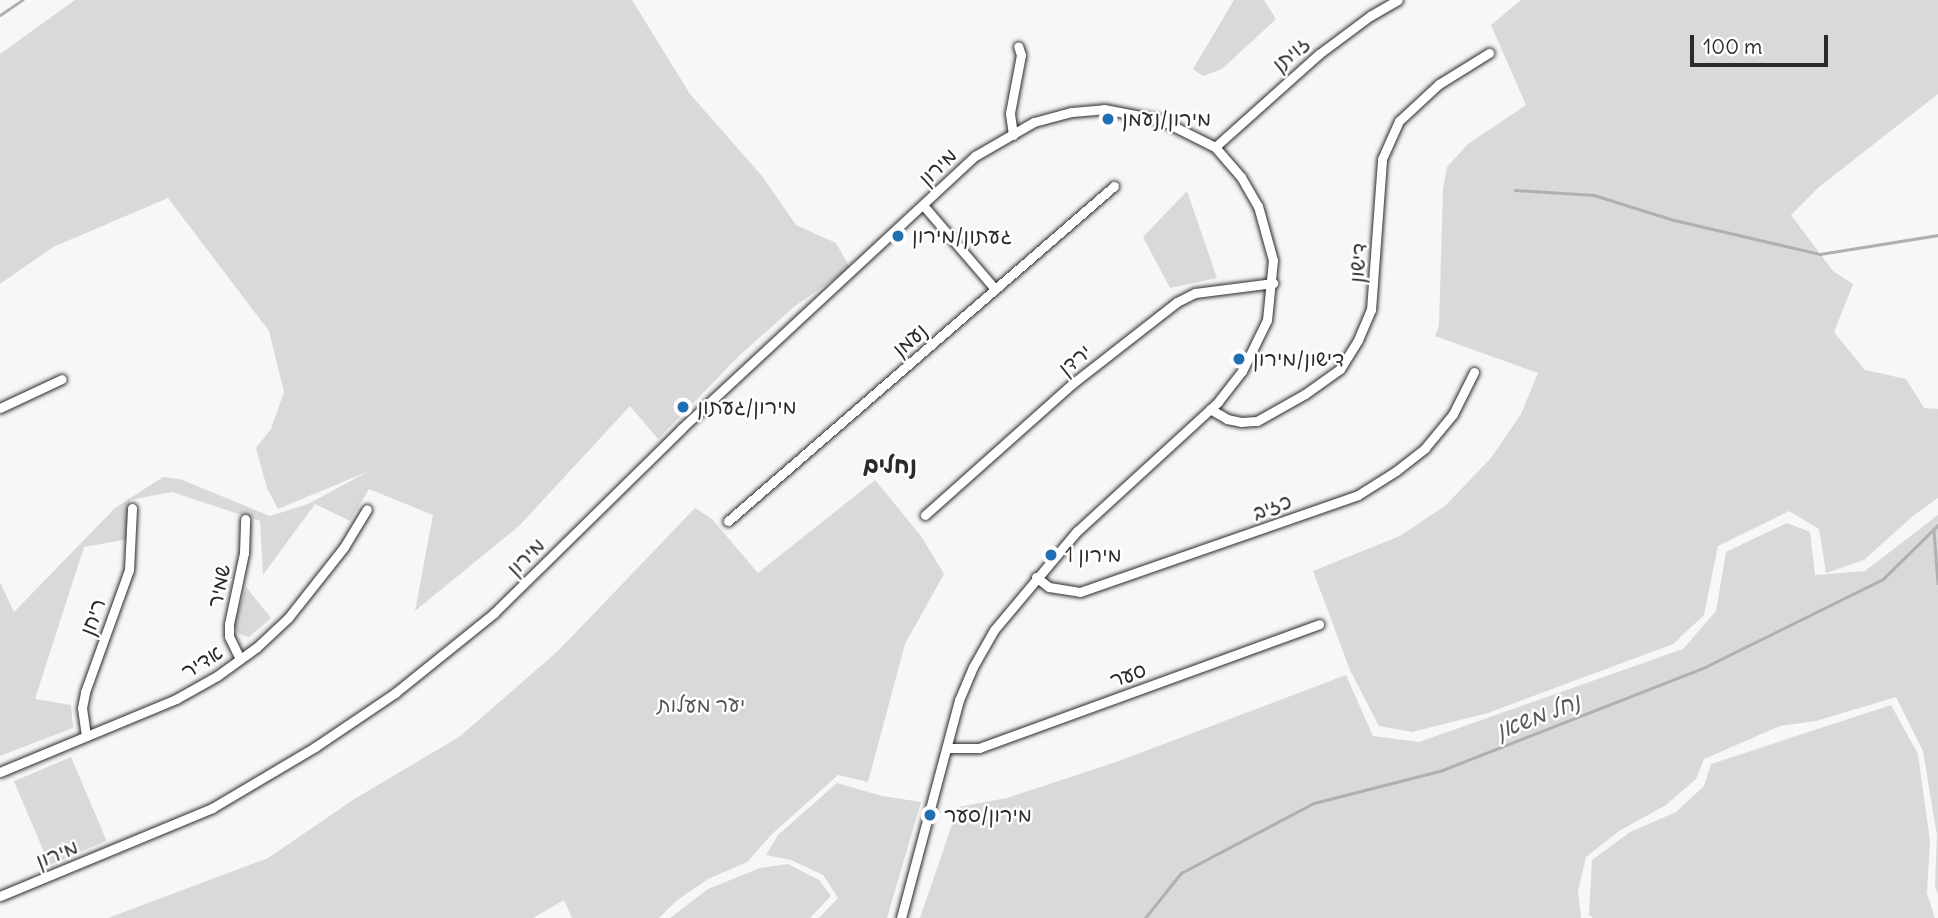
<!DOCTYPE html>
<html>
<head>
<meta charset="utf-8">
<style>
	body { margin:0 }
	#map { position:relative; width:1938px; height:918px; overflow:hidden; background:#f7f7f7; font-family:Delius,"Playpen Sans Hebrew",sans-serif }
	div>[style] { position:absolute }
	.green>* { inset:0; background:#d9d9d9; transform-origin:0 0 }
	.stream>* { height:2.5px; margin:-1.25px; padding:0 1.25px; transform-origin:1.25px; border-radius:1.25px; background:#b0b0b0 }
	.roads { filter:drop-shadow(0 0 2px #2b2b2b) drop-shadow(0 0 2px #2b2b2b) }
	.minor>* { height:9px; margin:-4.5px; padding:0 4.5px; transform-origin:4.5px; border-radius:4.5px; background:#fff }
	.dots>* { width:19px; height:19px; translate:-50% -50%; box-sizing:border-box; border:4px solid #fff; border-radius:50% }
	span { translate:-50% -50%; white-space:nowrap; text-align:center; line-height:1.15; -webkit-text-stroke:5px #fff; paint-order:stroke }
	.street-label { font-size:21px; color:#2b2b2b }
	.poi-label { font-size:21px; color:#2b2b2b }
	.left { translate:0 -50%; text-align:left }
	.park-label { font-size:21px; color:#565656 }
	.neighbourhood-label { font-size:23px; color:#2b2b2b; font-weight:700 }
	.water-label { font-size:23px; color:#5a5a5a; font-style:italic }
	.scale { position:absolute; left:1690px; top:35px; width:138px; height:32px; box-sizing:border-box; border:4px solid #2b2b2b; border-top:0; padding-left:9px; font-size:21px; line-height:24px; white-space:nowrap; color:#2b2b2b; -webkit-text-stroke:5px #fff; paint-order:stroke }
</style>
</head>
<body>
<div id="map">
	<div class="green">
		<div style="clip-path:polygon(75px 0,632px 0,690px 94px,762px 176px,796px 225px,836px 243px,850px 268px,795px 306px,740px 355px,658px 439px,630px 406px,519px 526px,415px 611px,433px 515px,369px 489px,350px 521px,315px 504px,263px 575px,260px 521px,172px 492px,130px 500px,129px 539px,84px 547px,35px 699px,71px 705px,73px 728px,0 756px,0 582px,14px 612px,115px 508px,163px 477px,180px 479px,270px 516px,308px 504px,369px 471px,278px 509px,267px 488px,256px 448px,271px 429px,284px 392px,269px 331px,168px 198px,53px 247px,0 284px,0 54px)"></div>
		<div style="clip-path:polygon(1234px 0,1264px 0,1276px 19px,1222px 69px,1203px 76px,1193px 69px)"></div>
		<div style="clip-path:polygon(1521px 0,1938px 0,1938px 94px,1819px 187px,1791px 215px,1833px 271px,1853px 284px,1834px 332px,1865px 370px,1906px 379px,1924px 408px,1938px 409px,1938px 498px,1913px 516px,1864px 560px,1826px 573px,1819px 529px,1789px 511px,1718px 546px,1704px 615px,1673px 644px,1488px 713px,1412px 732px,1379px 726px,1350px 670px,1313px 571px,1400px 536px,1446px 505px,1491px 458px,1521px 414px,1538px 373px,1435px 336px,1439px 326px,1443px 189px,1447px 167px,1468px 144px,1526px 105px,1491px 25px)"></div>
		<div style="clip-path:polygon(1187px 191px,1217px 278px,1170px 288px,1143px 237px)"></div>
		<div style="clip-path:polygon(875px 480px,921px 536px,944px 574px,905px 644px,868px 782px,838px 775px,772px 834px,747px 862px,708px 879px,676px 901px,659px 918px,572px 918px,564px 900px,533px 918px,108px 918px,268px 858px,356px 798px,459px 737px,558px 651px,695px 508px,712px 519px,758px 573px)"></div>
		<div style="clip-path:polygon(1938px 515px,1938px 895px,1935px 885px,1937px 836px,1923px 751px,1896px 697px,1816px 721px,1780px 726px,1704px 759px,1696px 779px,1666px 805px,1619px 831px,1586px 857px,1578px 891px,1581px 918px,920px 918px,958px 807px,1007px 798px,1116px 762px,1346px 675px,1373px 736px,1419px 742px,1683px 649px,1716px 611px,1726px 552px,1787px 523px,1810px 532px,1815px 575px,1865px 571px)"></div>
		<div style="clip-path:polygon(246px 587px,271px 618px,249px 637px,239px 634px,234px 624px)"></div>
		<div style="clip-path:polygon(1891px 705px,1918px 754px,1930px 841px,1927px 893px,1935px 918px,1593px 918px,1589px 915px,1592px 860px,1630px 832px,1676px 812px,1704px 786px,1711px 764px)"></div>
		<div style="left:71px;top:757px;width:91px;height:62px;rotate:67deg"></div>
		<div style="clip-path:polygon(837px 783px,882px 796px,921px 802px,887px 918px,819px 918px,838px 898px,823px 875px,791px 860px,766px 855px,778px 835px)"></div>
		<div style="clip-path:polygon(788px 864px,819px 880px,831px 896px,810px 918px,670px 918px,708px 889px,760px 868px)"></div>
	</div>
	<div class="stream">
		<div style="left:0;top:15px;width:27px;rotate:-34deg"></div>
		<div style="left:1515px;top:190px;width:79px;rotate:3.6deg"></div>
		<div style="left:1594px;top:195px;width:84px;rotate:17.4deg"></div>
		<div style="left:1674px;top:220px;width:150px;rotate:13.1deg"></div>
		<div style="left:1820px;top:254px;width:120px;rotate:-9.1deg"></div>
		<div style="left:1934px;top:531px;width:52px;rotate:85.6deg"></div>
		<div style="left:1145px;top:918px;width:58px;rotate:-51.3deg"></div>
		<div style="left:1181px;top:873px;width:150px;rotate:-27.8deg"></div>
		<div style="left:1314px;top:803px;width:130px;rotate:-14.3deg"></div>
		<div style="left:1440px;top:771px;width:285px;rotate:-21.4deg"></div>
		<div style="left:1705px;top:667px;width:199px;rotate:-26.3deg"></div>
		<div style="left:1883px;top:579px;width:77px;rotate:-44.5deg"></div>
	</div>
	<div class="roads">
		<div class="minor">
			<div style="left:1013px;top:135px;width:22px;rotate:-98deg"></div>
			<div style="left:1010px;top:113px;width:59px;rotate:-79.3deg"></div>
			<div style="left:1021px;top:55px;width:9px;rotate:-108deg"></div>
			<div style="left:1215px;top:147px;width:140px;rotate:-41.8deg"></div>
			<div style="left:1319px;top:54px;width:64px;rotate:-36.7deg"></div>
			<div style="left:1370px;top:16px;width:32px;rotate:-30deg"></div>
			<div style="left:923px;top:205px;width:111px;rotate:49.4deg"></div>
			<div style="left:0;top:408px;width:68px;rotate:-25.1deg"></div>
			<div style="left:1210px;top:409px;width:20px;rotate:30deg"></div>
			<div style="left:1227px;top:419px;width:14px;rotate:12deg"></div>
			<div style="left:1241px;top:422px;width:16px;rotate:-4deg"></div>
			<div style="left:1257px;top:421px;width:55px;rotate:-29.4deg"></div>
			<div style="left:1305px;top:394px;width:43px;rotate:-35.5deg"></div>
			<div style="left:1340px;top:369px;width:34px;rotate:-58deg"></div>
			<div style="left:1358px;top:340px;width:33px;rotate:-67deg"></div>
			<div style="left:1371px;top:310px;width:151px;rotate:-85.8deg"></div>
			<div style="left:1382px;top:159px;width:42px;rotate:-65.9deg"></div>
			<div style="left:1399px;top:121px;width:54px;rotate:-42.8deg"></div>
			<div style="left:1439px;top:84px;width:59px;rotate:-31.8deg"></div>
			<div style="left:925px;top:515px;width:197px;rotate:-41.7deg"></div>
			<div style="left:1072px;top:384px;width:133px;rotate:-38deg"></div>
			<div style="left:1177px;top:302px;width:20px;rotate:-27deg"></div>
			<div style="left:1195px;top:293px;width:79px;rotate:-7.3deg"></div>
			<div style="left:728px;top:521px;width:511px;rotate:-40.95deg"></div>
			<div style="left:1036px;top:577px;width:16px;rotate:38deg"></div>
			<div style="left:1049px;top:587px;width:31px;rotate:9deg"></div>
			<div style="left:1080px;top:592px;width:294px;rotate:-19.2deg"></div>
			<div style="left:1358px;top:495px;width:45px;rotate:-32.3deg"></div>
			<div style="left:1396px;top:471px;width:37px;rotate:-38deg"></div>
			<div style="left:1425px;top:448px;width:44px;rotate:-50.5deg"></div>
			<div style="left:1453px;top:414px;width:47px;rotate:-63.4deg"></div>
			<div style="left:240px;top:659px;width:25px;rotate:-116deg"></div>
			<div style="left:229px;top:636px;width:12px;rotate:-90deg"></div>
			<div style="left:229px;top:624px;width:73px;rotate:-78.1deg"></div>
			<div style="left:244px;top:553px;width:34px;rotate:-88deg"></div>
			<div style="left:86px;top:736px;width:28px;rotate:-98deg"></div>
			<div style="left:82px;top:708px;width:16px;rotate:-79deg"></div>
			<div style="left:85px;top:692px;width:130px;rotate:-70.2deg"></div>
			<div style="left:129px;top:570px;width:62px;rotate:-87.2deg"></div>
			<div style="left:947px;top:748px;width:32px"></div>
			<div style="left:979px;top:748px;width:362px;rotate:-20deg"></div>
			<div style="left:0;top:772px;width:191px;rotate:-22.5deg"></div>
			<div style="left:176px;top:699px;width:47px;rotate:-29.3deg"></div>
			<div style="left:217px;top:676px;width:49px;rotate:-35.9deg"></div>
			<div style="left:257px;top:647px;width:42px;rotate:-43.1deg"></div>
			<div style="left:288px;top:618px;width:90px;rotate:-51.7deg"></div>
			<div style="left:344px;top:547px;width:44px;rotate:-58.8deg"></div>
			<div style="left:0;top:896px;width:230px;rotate:-22.5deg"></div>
			<div style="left:212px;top:808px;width:120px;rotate:-30.6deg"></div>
			<div style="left:315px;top:747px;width:97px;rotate:-34deg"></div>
			<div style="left:395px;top:693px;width:127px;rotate:-38.9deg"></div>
			<div style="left:494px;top:613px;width:262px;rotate:-44.5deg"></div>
			<div style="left:681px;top:429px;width:401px;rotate:-42.9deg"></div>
			<div style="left:975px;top:156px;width:68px;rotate:-30deg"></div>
			<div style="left:1034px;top:122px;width:39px;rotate:-15deg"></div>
			<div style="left:1072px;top:112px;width:32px;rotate:-5deg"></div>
			<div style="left:1104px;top:109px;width:58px;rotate:10.9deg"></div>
			<div style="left:1161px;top:120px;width:60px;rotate:26.6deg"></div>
			<div style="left:1215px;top:147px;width:40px;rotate:49deg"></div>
			<div style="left:1241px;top:177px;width:34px;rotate:60deg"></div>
			<div style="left:1258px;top:206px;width:56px;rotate:74.5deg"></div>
			<div style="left:1273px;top:260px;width:60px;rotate:95.7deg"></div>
			<div style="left:1267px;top:320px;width:57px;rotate:116.1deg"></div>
			<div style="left:1242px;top:371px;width:39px;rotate:128deg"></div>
			<div style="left:1218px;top:402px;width:191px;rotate:137.5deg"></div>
			<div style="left:1077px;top:531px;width:129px;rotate:130deg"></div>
			<div style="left:994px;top:630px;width:43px;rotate:119.6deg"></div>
			<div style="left:973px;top:667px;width:36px;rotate:113deg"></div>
			<div style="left:959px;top:700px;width:226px;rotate:104.9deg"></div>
		</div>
	</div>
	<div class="dots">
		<div style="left:1108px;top:119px;background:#1f6fb2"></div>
		<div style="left:898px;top:236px;background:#1f6fb2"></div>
		<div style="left:1239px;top:359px;background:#1f6fb2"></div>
		<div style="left:683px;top:407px;background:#1f6fb2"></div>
		<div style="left:1051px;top:555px;background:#1f6fb2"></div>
		<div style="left:930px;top:815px;background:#1f6fb2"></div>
	</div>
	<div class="street-label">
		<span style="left:1291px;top:54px;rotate:-40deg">זויתן</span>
		<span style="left:938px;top:167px;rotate:-44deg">מירון</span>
		<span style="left:1358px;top:263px;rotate:-86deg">דישון</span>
		<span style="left:910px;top:340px;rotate:-41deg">נעמן</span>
		<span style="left:1075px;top:360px;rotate:-40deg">ירדן</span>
		<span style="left:1272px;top:507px;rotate:-20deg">כזיב</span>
		<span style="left:526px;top:557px;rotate:-45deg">מירון</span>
		<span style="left:219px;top:586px;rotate:-78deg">שמיר</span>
		<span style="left:93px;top:617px;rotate:-70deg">ריחן</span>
		<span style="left:202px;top:662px;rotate:-32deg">אדיר</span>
		<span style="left:1128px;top:675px;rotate:-20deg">סער</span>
		<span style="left:57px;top:854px;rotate:-22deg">מירון</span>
	</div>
	<div class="poi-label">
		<span class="left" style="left:1122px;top:119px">מירון/נעמן</span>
		<span class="left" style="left:912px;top:236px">געתון/מירון</span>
		<span class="left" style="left:1253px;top:359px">דישון/מירון</span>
		<span class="left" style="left:697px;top:407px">מירון/געתון</span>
		<span class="left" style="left:1065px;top:555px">מירון 1</span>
		<span class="left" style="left:944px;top:815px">מירון/סער</span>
	</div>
	<div class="park-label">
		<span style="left:701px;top:705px">יער מעלות</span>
	</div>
	<div class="neighbourhood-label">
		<span style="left:890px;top:465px">נחלים</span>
	</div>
	<div class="water-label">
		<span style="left:1538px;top:716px;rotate:-21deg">נחל משאן</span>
	</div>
	<div class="scale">100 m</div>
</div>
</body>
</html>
